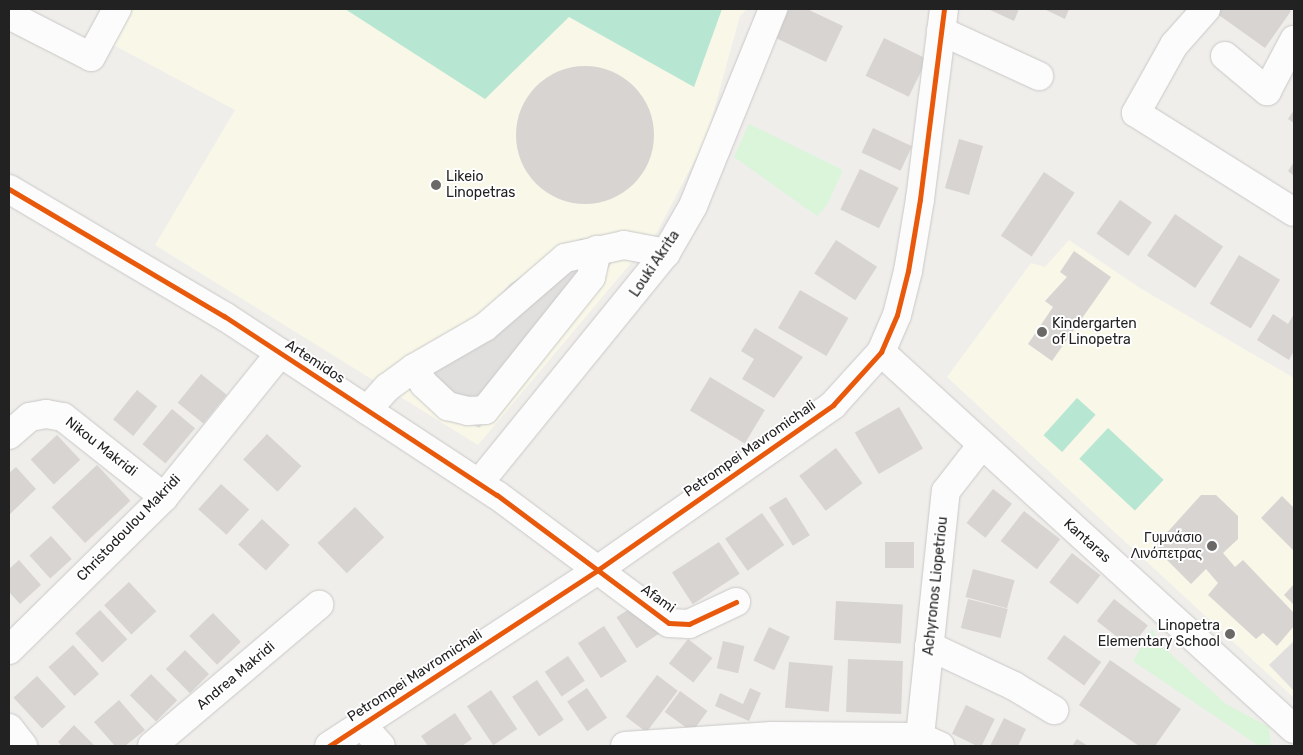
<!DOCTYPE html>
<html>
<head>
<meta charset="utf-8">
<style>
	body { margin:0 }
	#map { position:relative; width:1303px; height:755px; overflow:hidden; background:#f0eeeb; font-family:Rubik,sans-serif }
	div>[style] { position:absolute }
	.education>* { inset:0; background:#f8f7e8 }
	.park>* { inset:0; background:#daf5da }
	.pitch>* { inset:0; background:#b7e6d2; transform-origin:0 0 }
	.parking>* { inset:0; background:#e0dfde }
	.building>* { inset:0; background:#d7d4d2; transform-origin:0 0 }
	.round { border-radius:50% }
	.roads { filter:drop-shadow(0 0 1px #c9c8c7) drop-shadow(0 0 1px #c9c8c7) }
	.minor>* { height:28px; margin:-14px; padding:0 14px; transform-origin:14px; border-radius:14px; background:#fdfcfc }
	.cycleway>* { height:5px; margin:-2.5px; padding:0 2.5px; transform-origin:2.5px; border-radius:2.5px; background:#e8590c }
	.dots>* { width:14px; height:14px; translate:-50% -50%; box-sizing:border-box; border:2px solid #fff; border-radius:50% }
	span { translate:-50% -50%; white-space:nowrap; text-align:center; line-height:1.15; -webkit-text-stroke:4px #fff; paint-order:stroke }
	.poi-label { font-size:14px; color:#222 }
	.left { translate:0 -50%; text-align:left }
	.right { translate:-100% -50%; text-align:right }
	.street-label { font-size:14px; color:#222 }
	.frame { position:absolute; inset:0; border:10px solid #222; pointer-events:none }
</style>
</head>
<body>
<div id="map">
	<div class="education">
		<div style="clip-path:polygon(123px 9px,747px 9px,740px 16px,706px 139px,657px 232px,478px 445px,155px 245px,235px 110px,106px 41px)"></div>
		<div style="clip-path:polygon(1069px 240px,1140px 288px,1294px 378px,1294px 698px,947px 377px,1031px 263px,1045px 267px)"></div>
	</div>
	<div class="park">
		<div style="clip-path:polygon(749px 124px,843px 170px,827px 205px,817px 216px,734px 157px)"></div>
		<div style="clip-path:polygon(1152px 629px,1161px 645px,1226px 704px,1269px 727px,1271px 746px,1259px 746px,1133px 661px)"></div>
	</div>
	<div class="pitch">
		<div style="clip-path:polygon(345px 9px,722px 9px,694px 87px,569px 17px,485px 99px)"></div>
		<div style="left:1077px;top:398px;width:25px;height:50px;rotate:42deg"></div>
		<div style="left:1108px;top:428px;width:76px;height:42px;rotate:43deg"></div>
	</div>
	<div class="parking">
		<div style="clip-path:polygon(632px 236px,510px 396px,479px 428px,382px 375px,471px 329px,510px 284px,580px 239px)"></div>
		<div style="clip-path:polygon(1294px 641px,1294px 691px,1269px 665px)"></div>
	</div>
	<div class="building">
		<div style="clip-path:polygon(789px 9px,807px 9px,843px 26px,826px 62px,776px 38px)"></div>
		<div style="clip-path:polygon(988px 9px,1019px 9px,1014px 21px)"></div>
		<div style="clip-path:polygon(1044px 9px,1069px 9px,1065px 19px)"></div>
		<div style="clip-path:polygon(1219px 9px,1288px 9px,1291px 11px,1265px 48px,1216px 13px)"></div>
		<div style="left:884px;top:38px;width:48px;height:42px;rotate:26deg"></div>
		<div class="round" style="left:516px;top:66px;width:138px;height:138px"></div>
		<div style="clip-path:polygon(1294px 110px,1294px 123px,1288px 119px)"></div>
		<div style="left:873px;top:128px;width:43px;height:27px;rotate:25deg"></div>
		<div style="left:959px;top:139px;width:25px;height:51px;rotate:16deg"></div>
		<div style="clip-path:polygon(1294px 162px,1294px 176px,1288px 171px)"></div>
		<div style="left:860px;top:169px;width:43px;height:45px;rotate:26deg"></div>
		<div style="left:1044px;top:172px;width:37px;height:77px;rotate:34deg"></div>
		<div style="left:1120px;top:200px;width:39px;height:41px;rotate:35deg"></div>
		<div style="left:1175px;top:214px;width:58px;height:50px;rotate:34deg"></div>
		<div style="left:836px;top:240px;width:49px;height:40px;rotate:33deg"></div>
		<div style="clip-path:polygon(1074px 251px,1111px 277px,1052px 361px,1028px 344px,1053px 307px,1045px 301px,1067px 277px,1060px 272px)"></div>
		<div style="left:1239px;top:255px;width:48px;height:57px;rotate:31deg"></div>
		<div style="left:800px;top:290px;width:56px;height:44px;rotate:30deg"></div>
		<div style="clip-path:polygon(1273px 314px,1288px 324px,1294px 314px,1294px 351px,1289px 360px,1257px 340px)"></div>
		<div style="clip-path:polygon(755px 328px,803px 357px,774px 398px,742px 379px,754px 359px,741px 351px)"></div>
		<div style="left:201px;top:374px;width:33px;height:37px;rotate:39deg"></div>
		<div style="left:710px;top:377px;width:64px;height:39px;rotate:31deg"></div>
		<div style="left:137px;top:390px;width:26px;height:38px;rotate:39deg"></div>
		<div style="left:899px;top:407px;width:48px;height:51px;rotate:60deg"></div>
		<div style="left:172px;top:409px;width:30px;height:46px;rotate:40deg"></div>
		<div style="left:267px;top:434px;width:47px;height:35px;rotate:43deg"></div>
		<div style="left:57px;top:435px;width:34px;height:36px;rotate:47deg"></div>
		<div style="left:836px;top:448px;width:44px;height:46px;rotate:53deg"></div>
		<div style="left:97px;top:465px;width:49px;height:62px;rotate:47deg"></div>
		<div style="clip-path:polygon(16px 467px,36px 489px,9px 515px,9px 473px)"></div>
		<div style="left:221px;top:484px;width:38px;height:34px;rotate:42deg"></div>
		<div style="left:993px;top:489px;width:24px;height:43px;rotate:38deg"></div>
		<div style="clip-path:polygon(1201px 495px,1216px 495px,1238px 516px,1238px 539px,1223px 553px,1235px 567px,1243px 560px,1294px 613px,1294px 626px,1277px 646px,1263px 633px,1256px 639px,1208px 595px,1218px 583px,1206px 569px,1191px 584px,1154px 547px)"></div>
		<div style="clip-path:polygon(1282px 496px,1294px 508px,1294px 551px,1261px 518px)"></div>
		<div style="left:786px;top:497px;width:45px;height:20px;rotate:58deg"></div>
		<div style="left:355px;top:507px;width:42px;height:52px;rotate:46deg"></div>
		<div style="left:1024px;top:511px;width:46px;height:38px;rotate:38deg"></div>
		<div style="left:762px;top:513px;width:39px;height:45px;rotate:55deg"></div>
		<div style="left:262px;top:519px;width:38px;height:35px;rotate:43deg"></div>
		<div style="left:51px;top:536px;width:31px;height:29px;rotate:48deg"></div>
		<div style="left:719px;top:542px;width:38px;height:56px;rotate:57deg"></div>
		<div style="left:914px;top:542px;width:26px;height:29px;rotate:90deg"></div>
		<div style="left:1072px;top:553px;width:36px;height:37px;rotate:38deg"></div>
		<div style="clip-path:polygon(19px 560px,41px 585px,20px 604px,9px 592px,9px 569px)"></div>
		<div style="left:973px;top:569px;width:43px;height:29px;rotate:15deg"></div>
		<div style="left:129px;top:582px;width:40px;height:34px;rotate:47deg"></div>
		<div style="clip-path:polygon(1294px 584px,1294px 605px,1284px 595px)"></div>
		<div style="left:968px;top:599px;width:41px;height:30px;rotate:14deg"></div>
		<div style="left:1114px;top:599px;width:43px;height:28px;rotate:38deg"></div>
		<div style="left:836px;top:601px;width:67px;height:39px;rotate:3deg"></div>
		<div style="left:640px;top:602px;width:37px;height:28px;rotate:57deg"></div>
		<div style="left:100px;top:610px;width:40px;height:34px;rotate:47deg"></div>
		<div style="left:213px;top:613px;width:40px;height:33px;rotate:46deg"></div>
		<div style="left:604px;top:626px;width:42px;height:31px;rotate:57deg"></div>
		<div style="left:769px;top:627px;width:23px;height:37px;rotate:25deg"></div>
		<div style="left:1064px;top:635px;width:46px;height:29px;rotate:36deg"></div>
		<div style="left:688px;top:639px;width:31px;height:31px;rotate:38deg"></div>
		<div style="left:723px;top:641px;width:22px;height:28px;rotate:13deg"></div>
		<div style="left:73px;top:645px;width:39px;height:33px;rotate:48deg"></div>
		<div style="left:185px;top:650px;width:34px;height:27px;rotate:45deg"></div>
		<div style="left:568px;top:656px;width:30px;height:28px;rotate:56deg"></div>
		<div style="left:848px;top:659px;width:55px;height:53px;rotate:2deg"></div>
		<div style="clip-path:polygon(1110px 660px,1181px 709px,1155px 746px,1139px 746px,1079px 705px)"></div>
		<div style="left:789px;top:662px;width:44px;height:46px;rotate:5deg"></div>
		<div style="left:151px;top:674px;width:37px;height:30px;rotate:45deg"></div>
		<div style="left:657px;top:675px;width:26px;height:52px;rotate:37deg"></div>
		<div style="left:37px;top:676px;width:42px;height:32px;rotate:47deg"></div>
		<div style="left:537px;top:680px;width:48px;height:30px;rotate:56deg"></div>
		<div style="left:587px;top:688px;width:36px;height:24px;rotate:56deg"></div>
		<div style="clip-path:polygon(750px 688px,761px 693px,749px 721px,715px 706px,720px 693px,743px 704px)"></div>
		<div style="left:491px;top:690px;width:47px;height:29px;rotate:56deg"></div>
		<div style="left:680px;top:691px;width:34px;height:26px;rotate:36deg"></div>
		<div style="clip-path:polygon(119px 700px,145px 730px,125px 746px,115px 746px,94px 722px)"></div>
		<div style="left:966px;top:705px;width:32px;height:32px;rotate:26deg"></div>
		<div style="clip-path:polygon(455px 713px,472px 739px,462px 746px,428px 746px,421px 736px)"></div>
		<div style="clip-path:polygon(1004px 718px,1026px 729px,1018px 746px,990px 746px)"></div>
		<div style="clip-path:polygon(74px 725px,95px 746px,62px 746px,58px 742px)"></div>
		<div style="clip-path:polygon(1077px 739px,1088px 746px,1072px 746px)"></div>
	</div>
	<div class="roads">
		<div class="minor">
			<div style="left:1206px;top:9px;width:48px;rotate:131.6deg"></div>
			<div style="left:1174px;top:45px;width:78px;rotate:119.2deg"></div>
			<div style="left:1136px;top:113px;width:186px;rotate:32.1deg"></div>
			<div style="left:9px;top:15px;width:92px;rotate:27.1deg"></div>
			<div style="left:91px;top:57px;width:55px;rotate:-61.6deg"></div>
			<div style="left:941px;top:31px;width:108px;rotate:24.7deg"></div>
			<div style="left:1225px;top:56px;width:55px;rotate:39.8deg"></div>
			<div style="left:1267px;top:91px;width:58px;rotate:-62.1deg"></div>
			<div style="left:9px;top:189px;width:250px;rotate:30.6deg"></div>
			<div style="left:224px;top:316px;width:326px;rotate:33.3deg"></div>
			<div style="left:497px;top:495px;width:214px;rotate:36.7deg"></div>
			<div style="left:669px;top:623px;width:20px;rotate:3deg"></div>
			<div style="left:689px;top:624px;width:52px;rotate:-25.1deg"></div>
			<div style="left:881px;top:352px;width:559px;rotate:42.39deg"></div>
			<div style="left:414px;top:368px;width:19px;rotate:58deg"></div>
			<div style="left:424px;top:384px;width:33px;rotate:43deg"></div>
			<div style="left:448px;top:406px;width:21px;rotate:14deg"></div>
			<div style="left:468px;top:411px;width:17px;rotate:-3deg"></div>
			<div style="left:485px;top:410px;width:170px;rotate:-51.4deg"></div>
			<div style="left:591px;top:277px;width:28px;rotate:-77deg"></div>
			<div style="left:367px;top:410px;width:31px;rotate:-48deg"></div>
			<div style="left:388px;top:387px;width:32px;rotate:-36deg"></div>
			<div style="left:414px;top:368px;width:82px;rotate:-30deg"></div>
			<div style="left:485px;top:327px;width:106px;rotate:-40.8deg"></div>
			<div style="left:565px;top:258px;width:60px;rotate:-12.4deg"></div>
			<div style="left:624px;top:245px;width:43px;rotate:10.8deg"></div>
			<div style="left:9px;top:435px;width:28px;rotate:-41deg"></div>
			<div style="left:30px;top:417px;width:16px;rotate:-11deg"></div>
			<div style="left:46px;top:414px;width:17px;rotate:10deg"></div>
			<div style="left:63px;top:417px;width:129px;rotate:38.4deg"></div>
			<div style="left:479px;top:483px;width:296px;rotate:-50.9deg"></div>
			<div style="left:666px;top:253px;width:54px;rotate:-60.1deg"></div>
			<div style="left:693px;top:206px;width:213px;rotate:-67.9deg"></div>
			<div style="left:929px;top:646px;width:94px;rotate:25.2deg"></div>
			<div style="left:1014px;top:686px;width:47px;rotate:31deg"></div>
			<div style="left:9px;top:650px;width:218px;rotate:-44.6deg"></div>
			<div style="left:164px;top:497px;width:185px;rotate:-51.1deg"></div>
			<div style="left:362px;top:725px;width:28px;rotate:48deg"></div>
			<div style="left:9px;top:728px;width:23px;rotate:52deg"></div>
			<div style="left:152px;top:746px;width:219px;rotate:-40.2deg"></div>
			<div style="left:329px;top:746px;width:323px;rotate:-33.2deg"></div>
			<div style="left:599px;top:569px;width:286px;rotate:-35deg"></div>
			<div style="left:833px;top:405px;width:72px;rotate:-47.8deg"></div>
			<div style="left:881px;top:352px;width:40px;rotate:-66.6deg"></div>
			<div style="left:897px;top:315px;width:45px;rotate:-76deg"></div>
			<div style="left:908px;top:271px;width:73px;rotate:-80.5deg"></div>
			<div style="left:920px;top:199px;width:192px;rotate:-82.8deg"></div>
			<div style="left:625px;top:746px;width:147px;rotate:-3.9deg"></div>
			<div style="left:772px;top:736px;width:148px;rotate:0.4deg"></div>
			<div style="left:920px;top:737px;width:22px;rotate:24deg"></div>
			<div style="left:919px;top:746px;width:256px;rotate:-84deg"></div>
			<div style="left:946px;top:491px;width:57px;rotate:-52.1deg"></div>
		</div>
	</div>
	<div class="cycleway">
		<div style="left:9px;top:189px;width:250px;rotate:30.6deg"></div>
		<div style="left:224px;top:316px;width:326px;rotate:33.3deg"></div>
		<div style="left:497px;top:495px;width:214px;rotate:36.7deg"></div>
		<div style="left:669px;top:623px;width:20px;rotate:3deg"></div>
		<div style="left:689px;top:624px;width:52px;rotate:-25.1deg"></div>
		<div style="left:329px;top:746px;width:323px;rotate:-33.2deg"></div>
		<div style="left:599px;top:569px;width:286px;rotate:-35deg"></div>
		<div style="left:833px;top:405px;width:72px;rotate:-47.8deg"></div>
		<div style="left:881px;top:352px;width:40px;rotate:-66.6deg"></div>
		<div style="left:897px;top:315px;width:45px;rotate:-76deg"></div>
		<div style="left:908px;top:271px;width:73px;rotate:-80.5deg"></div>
		<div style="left:920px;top:199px;width:192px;rotate:-82.8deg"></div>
	</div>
	<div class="dots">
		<div style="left:436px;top:185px;background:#6a6968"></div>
		<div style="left:1042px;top:332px;background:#6a6968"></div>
		<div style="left:1212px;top:546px;background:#6a6968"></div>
		<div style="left:1230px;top:634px;background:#6a6968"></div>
	</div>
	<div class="poi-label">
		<span class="left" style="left:446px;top:185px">Likeio<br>Linopetras</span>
		<span class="left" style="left:1052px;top:332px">Kindergarten<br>of Linopetra</span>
		<span class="right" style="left:1202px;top:546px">Γυμνάσιο<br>Λινόπετρας</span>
		<span class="right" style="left:1220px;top:634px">Linopetra<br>Elementary School</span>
	</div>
	<div class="street-label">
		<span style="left:655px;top:264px;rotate:-56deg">Louki Akrita</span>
		<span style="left:315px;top:362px;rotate:33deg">Artemidos</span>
		<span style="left:101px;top:447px;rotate:38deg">Nikou Makridi</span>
		<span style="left:750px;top:449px;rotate:-35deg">Petrompei Mavromichali</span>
		<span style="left:129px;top:528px;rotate:-46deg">Christodoulou Makridi</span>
		<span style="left:1087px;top:541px;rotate:42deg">Kantaras</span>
		<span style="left:936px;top:586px;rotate:-84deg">Achyronos Liopetriou</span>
		<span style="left:658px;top:599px;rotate:35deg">Afami</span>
		<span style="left:236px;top:676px;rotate:-40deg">Andrea Makridi</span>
		<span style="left:415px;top:676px;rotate:-33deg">Petrompei Mavromichali</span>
	</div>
	<div class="frame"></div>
</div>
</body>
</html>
